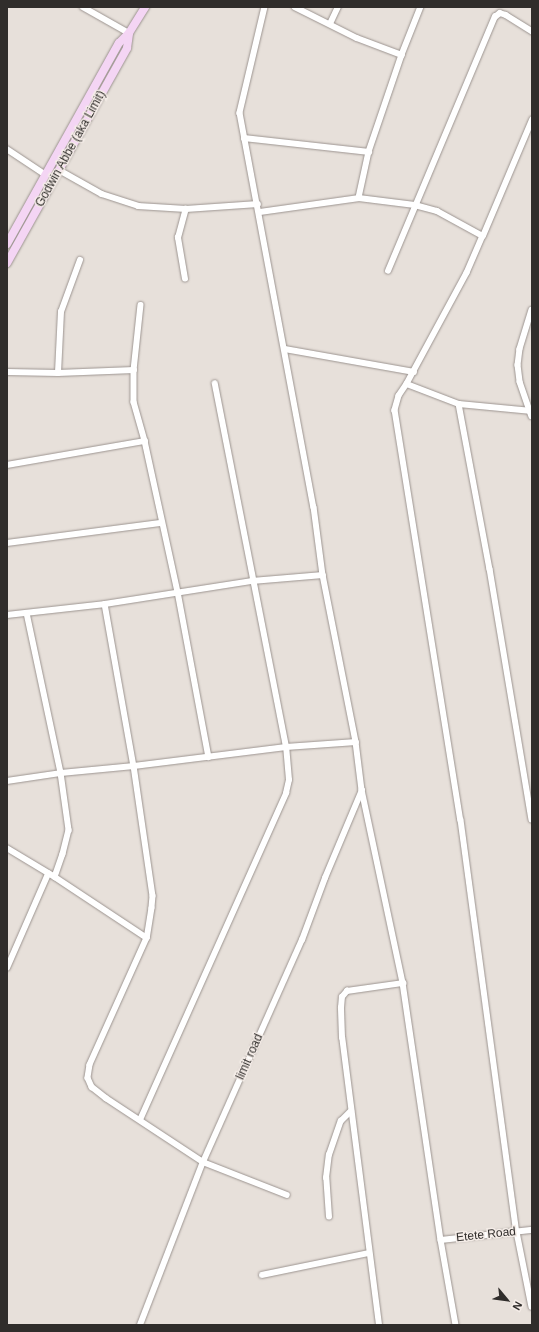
<!DOCTYPE html>
<html>
<head>
<meta charset="utf-8">
<style>
	body { margin:0 }
	#map { position:relative; width:539px; height:1332px; overflow:hidden; background:#e7e0da; font-family:Arial,sans-serif }
	div>[style] { position:absolute }
	.roads { filter:drop-shadow(0 0 1px #9c9490) drop-shadow(0 0 1px #9c9490) }
	.street>* { height:5.5px; margin:-2.75px; padding:0 2.75px; transform-origin:2.75px; border-radius:2.75px; background:#fff }
	.secondary>* { height:8px; margin:-4px; padding:0 4px; transform-origin:4px; border-radius:4px; background:#f4d5f4 }
	span { translate:-50% -50%; white-space:nowrap; text-align:center; line-height:1.15; -webkit-text-stroke:3px #f5ede8; paint-order:stroke }
	.street-label { font-size:12px; color:#302d2b }
	.frame { position:absolute; inset:0; border:8px solid #302d2b; pointer-events:none }
	.north { position:absolute; left:487px; top:1280px; width:40px; height:40px; -webkit-text-stroke:3px #f5ede8; paint-order:stroke; rotate:119deg; font-size:11px; font-weight:700; line-height:16px; text-align:center; color:#302d2b }
	.north::after { content:''; display:block; margin:auto; width:14px; height:18px; background:#302d2b; clip-path:polygon(50% 0,100% 100%,50% 72%,0 100%) }
</style>
</head>
<body>
<div id="map">
	<div class="roads">
		<div class="street">
			<div style="left:83px;top:7px;width:53px;rotate:29.5deg"></div>
			<div style="left:265px;top:7px;width:109px;rotate:103.3deg"></div>
			<div style="left:240px;top:113px;width:401px;rotate:79.4deg"></div>
			<div style="left:314px;top:507px;width:69px;rotate:82.5deg"></div>
			<div style="left:323px;top:575px;width:170px;rotate:78.8deg"></div>
			<div style="left:356px;top:742px;width:48px;rotate:82.9deg"></div>
			<div style="left:362px;top:790px;width:197px;rotate:78deg"></div>
			<div style="left:403px;top:983px;width:260px;rotate:81.6deg"></div>
			<div style="left:441px;top:1240px;width:86px;rotate:80deg"></div>
			<div style="left:295px;top:7px;width:69px;rotate:26.6deg"></div>
			<div style="left:357px;top:38px;width:48px;rotate:20.7deg"></div>
			<div style="left:421px;top:7px;width:52px;rotate:111.6deg"></div>
			<div style="left:402px;top:55px;width:102px;rotate:108.8deg"></div>
			<div style="left:369px;top:152px;width:47px;rotate:102.3deg"></div>
			<div style="left:359px;top:198px;width:56px;rotate:7.1deg"></div>
			<div style="left:415px;top:205px;width:23px;rotate:15deg"></div>
			<div style="left:437px;top:211px;width:52px;rotate:28.5deg"></div>
			<div style="left:483px;top:236px;width:40px;rotate:113.4deg"></div>
			<div style="left:467px;top:273px;width:126px;rotate:118.4deg"></div>
			<div style="left:407px;top:384px;width:14px;rotate:124deg"></div>
			<div style="left:399px;top:396px;width:15px;rotate:106deg"></div>
			<div style="left:395px;top:410px;width:415px;rotate:80.9deg"></div>
			<div style="left:461px;top:820px;width:416px;rotate:82.3deg"></div>
			<div style="left:517px;top:1232px;width:76px;rotate:78.7deg"></div>
			<div style="left:330px;top:24px;width:19px;rotate:-65deg"></div>
			<div style="left:244px;top:138px;width:126px;rotate:6.4deg"></div>
			<div style="left:7px;top:149px;width:47px;rotate:33.7deg"></div>
			<div style="left:59px;top:170px;width:49px;rotate:29.2deg"></div>
			<div style="left:102px;top:194px;width:38px;rotate:18deg"></div>
			<div style="left:138px;top:206px;width:48px;rotate:3.6deg"></div>
			<div style="left:186px;top:209px;width:72px;rotate:-4deg"></div>
			<div style="left:260px;top:212px;width:100px;rotate:-8deg"></div>
			<div style="left:483px;top:236px;width:126px;rotate:-67.1deg"></div>
			<div style="left:388px;top:271px;width:276px;rotate:-67.2deg"></div>
			<div style="left:495px;top:17px;width:6px;rotate:-39deg"></div>
			<div style="left:500px;top:13px;width:6px;rotate:18deg"></div>
			<div style="left:506px;top:15px;width:31px;rotate:32deg"></div>
			<div style="left:185px;top:279px;width:42px;rotate:-99.7deg"></div>
			<div style="left:178px;top:238px;width:30px;rotate:-75deg"></div>
			<div style="left:141px;top:305px;width:65px;rotate:96.1deg"></div>
			<div style="left:134px;top:370px;width:32px;rotate:90deg"></div>
			<div style="left:134px;top:402px;width:41px;rotate:74.2deg"></div>
			<div style="left:145px;top:441px;width:155px;rotate:77.7deg"></div>
			<div style="left:178px;top:592px;width:168px;rotate:79.4deg"></div>
			<div style="left:532px;top:310px;width:41px;rotate:107.1deg"></div>
			<div style="left:520px;top:349px;width:16px;rotate:97deg"></div>
			<div style="left:518px;top:365px;width:17px;rotate:83deg"></div>
			<div style="left:520px;top:382px;width:36px;rotate:71deg"></div>
			<div style="left:285px;top:349px;width:131px;rotate:10.1deg"></div>
			<div style="left:7px;top:372px;width:51px;rotate:1.1deg"></div>
			<div style="left:58px;top:373px;width:76px;rotate:-2.3deg"></div>
			<div style="left:58px;top:373px;width:61px;rotate:-87.2deg"></div>
			<div style="left:61px;top:312px;width:55px;rotate:-69.9deg"></div>
			<div style="left:407px;top:384px;width:56px;rotate:21deg"></div>
			<div style="left:459px;top:404px;width:73px;rotate:5.5deg"></div>
			<div style="left:459px;top:404px;width:168px;rotate:79.4deg"></div>
			<div style="left:490px;top:569px;width:254px;rotate:80.5deg"></div>
			<div style="left:7px;top:465px;width:140px;rotate:-9.9deg"></div>
			<div style="left:7px;top:543px;width:156px;rotate:-7.4deg"></div>
			<div style="left:105px;top:604px;width:165px;rotate:79.9deg"></div>
			<div style="left:134px;top:766px;width:131px;rotate:81.7deg"></div>
			<div style="left:153px;top:896px;width:12px;rotate:95deg"></div>
			<div style="left:152px;top:908px;width:30px;rotate:99deg"></div>
			<div style="left:147px;top:938px;width:139px;rotate:114.2deg"></div>
			<div style="left:90px;top:1065px;width:13px;rotate:99deg"></div>
			<div style="left:88px;top:1078px;width:10px;rotate:66deg"></div>
			<div style="left:92px;top:1087px;width:18px;rotate:38deg"></div>
			<div style="left:106px;top:1098px;width:116px;rotate:33.4deg"></div>
			<div style="left:203px;top:1162px;width:90px;rotate:21.4deg"></div>
			<div style="left:27px;top:613px;width:164px;rotate:78deg"></div>
			<div style="left:61px;top:773px;width:58px;rotate:82deg"></div>
			<div style="left:69px;top:830px;width:25px;rotate:104deg"></div>
			<div style="left:63px;top:854px;width:24px;rotate:109deg"></div>
			<div style="left:7px;top:615px;width:99px;rotate:-6.4deg"></div>
			<div style="left:105px;top:604px;width:149px;rotate:-8.9deg"></div>
			<div style="left:252px;top:581px;width:71px;rotate:-4.8deg"></div>
			<div style="left:7px;top:781px;width:55px;rotate:-8.4deg"></div>
			<div style="left:61px;top:773px;width:73px;rotate:-5.5deg"></div>
			<div style="left:134px;top:766px;width:153px;rotate:-7.1deg"></div>
			<div style="left:286px;top:747px;width:70px;rotate:-4.1deg"></div>
			<div style="left:7px;top:848px;width:56px;rotate:31.1deg"></div>
			<div style="left:55px;top:877px;width:110px;rotate:33.5deg"></div>
			<div style="left:7px;top:968px;width:103px;rotate:-66.4deg"></div>
			<div style="left:140px;top:1120px;width:358px;rotate:-65.9deg"></div>
			<div style="left:286px;top:793px;width:13px;rotate:-77deg"></div>
			<div style="left:289px;top:780px;width:33px;rotate:-95deg"></div>
			<div style="left:286px;top:747px;width:370px;rotate:-101.1deg"></div>
			<div style="left:329px;top:1217px;width:39px;rotate:-94deg"></div>
			<div style="left:326px;top:1178px;width:23px;rotate:-83deg"></div>
			<div style="left:329px;top:1155px;width:36px;rotate:-71deg"></div>
			<div style="left:341px;top:1121px;width:14px;rotate:-45deg"></div>
			<div style="left:441px;top:1240px;width:92px;rotate:-6.3deg"></div>
			<div style="left:262px;top:1275px;width:109px;rotate:-11.6deg"></div>
			<div style="left:140px;top:1325px;width:175px;rotate:-68.9deg"></div>
			<div style="left:203px;top:1162px;width:243px;rotate:-66deg"></div>
			<div style="left:302px;top:940px;width:66px;rotate:-69.6deg"></div>
			<div style="left:325px;top:878px;width:95px;rotate:-67.2deg"></div>
			<div style="left:379px;top:1325px;width:289px;rotate:-97.3deg"></div>
			<div style="left:342px;top:1038px;width:30px;rotate:-92deg"></div>
			<div style="left:341px;top:1008px;width:11px;rotate:-85deg"></div>
			<div style="left:342px;top:997px;width:8px;rotate:-50deg"></div>
			<div style="left:347px;top:991px;width:57px;rotate:-8.1deg"></div>
		</div>
		<div class="secondary">
			<div style="left:7px;top:244px;width:230px;rotate:-60.9deg"></div>
			<div style="left:119px;top:43px;width:14px;rotate:-45deg"></div>
			<div style="left:129px;top:33px;width:31px;rotate:-58deg"></div>
			<div style="left:7px;top:263px;width:246px;rotate:-60.8deg"></div>
			<div style="left:127px;top:48px;width:15px;rotate:-82deg"></div>
		</div>
	</div>
	<div class="street-label">
		<span style="left:71px;top:149px;rotate:-61deg">Godwin Abbe (aka Limit)</span>
		<span style="left:250px;top:1057px;rotate:-66deg">limit road</span>
		<span style="left:486px;top:1235px;rotate:-6deg">Etete Road</span>
	</div>
	<div class="frame"></div>
	<div class="north">N</div>
</div>
</body>
</html>
